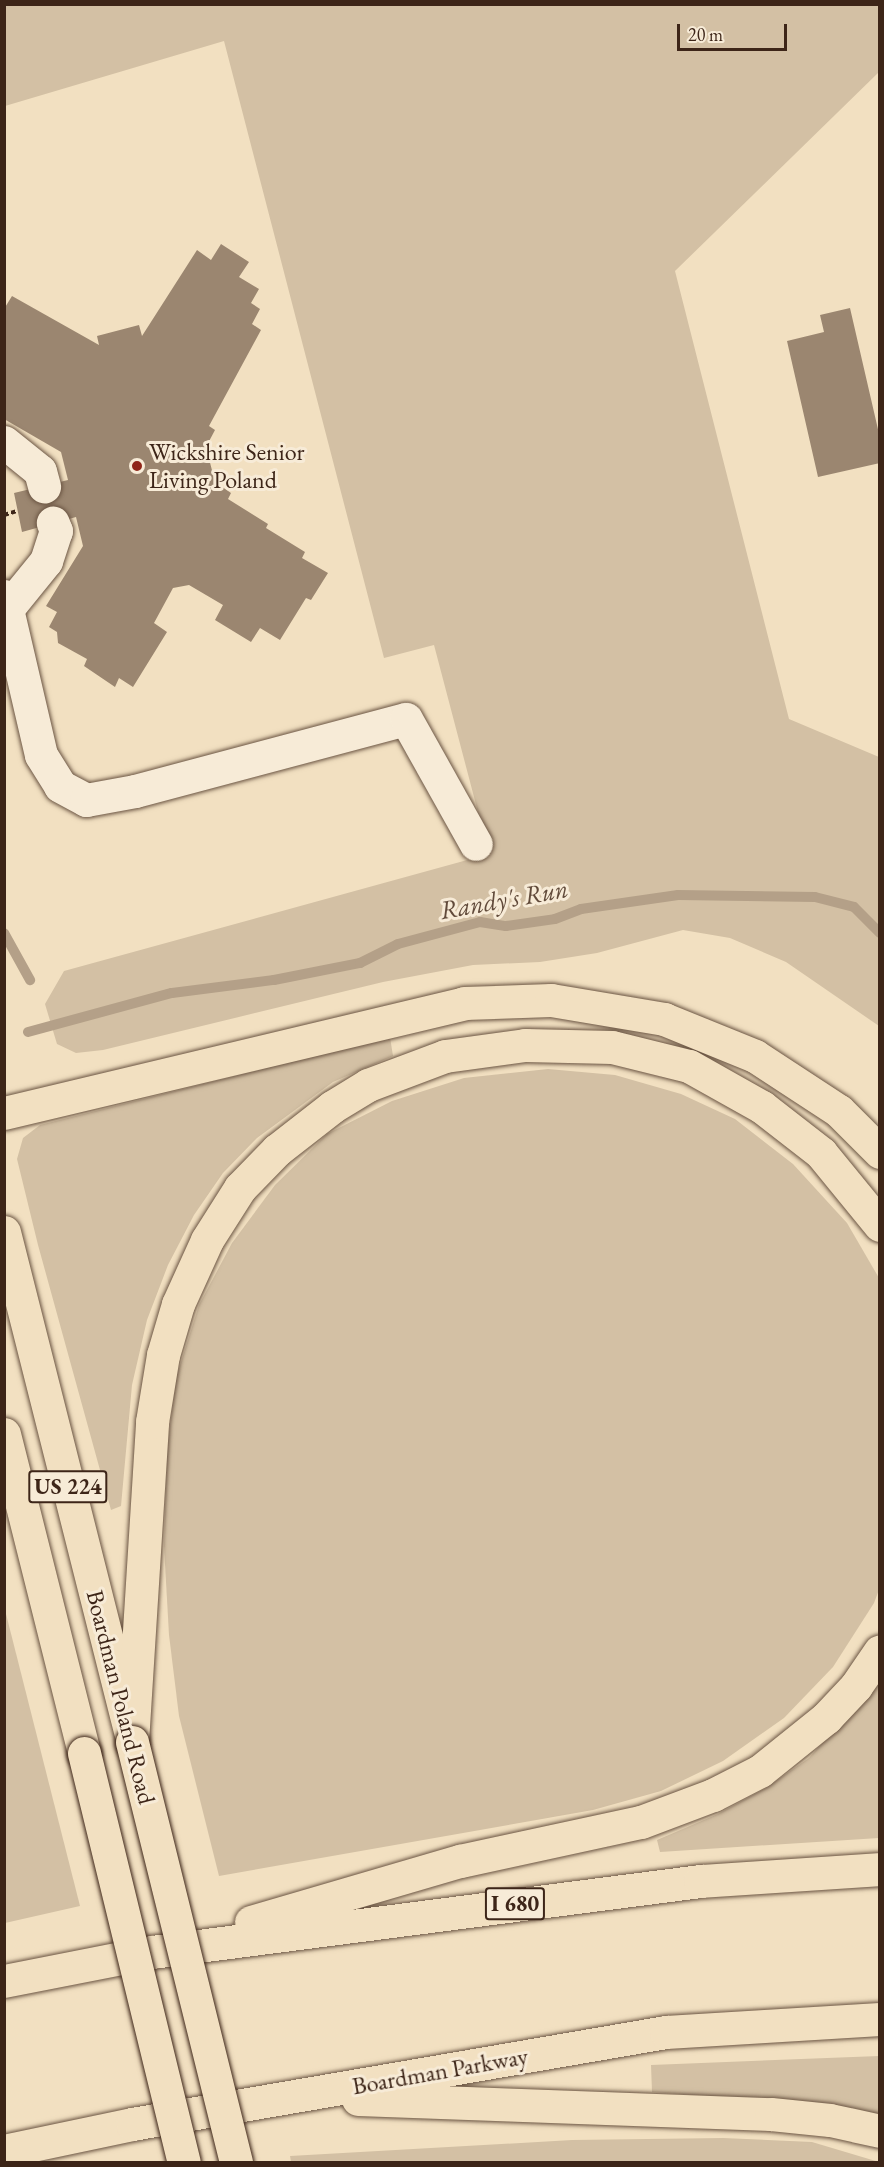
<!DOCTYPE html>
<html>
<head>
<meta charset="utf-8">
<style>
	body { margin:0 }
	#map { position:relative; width:884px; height:2167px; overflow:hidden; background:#f2e0c1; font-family:"EB Garamond",serif }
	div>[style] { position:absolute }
	.green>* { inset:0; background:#d3c0a4 }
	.stream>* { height:10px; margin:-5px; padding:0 5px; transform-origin:5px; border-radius:5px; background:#b4a088 }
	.building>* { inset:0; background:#9b8670 }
	.path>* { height:4px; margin-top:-2px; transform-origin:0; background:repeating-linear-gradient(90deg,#3d2518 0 4.5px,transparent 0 7.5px) }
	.roads { filter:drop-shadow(0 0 2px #6a5442) drop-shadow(0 0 2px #6a5442) }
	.minor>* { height:33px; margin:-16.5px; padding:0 16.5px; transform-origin:16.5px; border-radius:16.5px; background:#f7ebd7 }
	.major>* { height:33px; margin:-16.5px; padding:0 16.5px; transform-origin:16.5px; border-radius:16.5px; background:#f2e0c1 }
	.highway>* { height:33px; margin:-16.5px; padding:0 16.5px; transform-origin:16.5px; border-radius:16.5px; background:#f2e0c1 }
	.bridges { filter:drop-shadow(0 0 2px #3d2518) drop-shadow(0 0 2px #3d2518) }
	.major-bridge>* { height:33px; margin:-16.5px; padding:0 16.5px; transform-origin:16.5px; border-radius:16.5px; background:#f2e0c1 }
	.dots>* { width:16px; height:16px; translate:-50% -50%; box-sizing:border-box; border:3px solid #f7ebd7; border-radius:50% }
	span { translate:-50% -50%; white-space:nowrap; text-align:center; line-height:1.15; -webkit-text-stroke:6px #f7ebd7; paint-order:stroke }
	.shield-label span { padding:2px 4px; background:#f7ebd7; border:2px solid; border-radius:4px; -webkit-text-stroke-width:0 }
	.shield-label { font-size:22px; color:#3d2518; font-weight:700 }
	.poi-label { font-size:24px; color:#3d2518 }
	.left { translate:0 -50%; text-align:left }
	.street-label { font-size:24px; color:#3d2518 }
	.water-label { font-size:26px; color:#614a3a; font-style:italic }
	.frame { position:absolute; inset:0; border:6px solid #3d2518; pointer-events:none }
	.scale { position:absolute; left:677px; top:24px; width:110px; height:27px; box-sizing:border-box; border:3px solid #3d2518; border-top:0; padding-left:8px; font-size:18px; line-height:21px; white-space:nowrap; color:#3d2518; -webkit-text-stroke:4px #f7ebd7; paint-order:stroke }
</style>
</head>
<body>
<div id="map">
	<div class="green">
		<div style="clip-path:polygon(5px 5px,879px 5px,879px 72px,675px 271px,789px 719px,879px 757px,879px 1026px,786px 962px,730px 938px,683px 930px,597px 953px,540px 962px,473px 965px,383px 982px,103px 1050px,76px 1053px,57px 1044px,45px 1004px,64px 971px,489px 854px,434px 645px,384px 658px,224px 41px,5px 106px)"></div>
		<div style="clip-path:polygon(390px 1037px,393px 1056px,333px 1082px,257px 1138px,223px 1173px,194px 1215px,168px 1265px,147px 1320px,132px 1385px,121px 1506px,111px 1510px,38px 1245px,17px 1159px,23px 1138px,40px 1125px)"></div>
		<div style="clip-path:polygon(548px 1069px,615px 1075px,681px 1094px,735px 1119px,793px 1164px,847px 1223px,879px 1278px,880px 1587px,874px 1603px,833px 1667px,784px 1718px,723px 1761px,661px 1791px,593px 1810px,219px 1876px,179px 1716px,169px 1635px,164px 1546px,167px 1451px,176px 1378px,199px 1305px,232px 1243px,275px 1185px,327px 1134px,392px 1101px,464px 1078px)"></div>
		<div style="clip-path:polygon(4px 1606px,80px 1906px,5px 1923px,4px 1923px)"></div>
		<div style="clip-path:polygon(879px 1679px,879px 1838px,660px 1852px,657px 1840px,718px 1814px,766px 1788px,809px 1758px)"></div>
		<div style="clip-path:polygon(879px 2056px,879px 2116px,841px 2106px,652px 2092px,651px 2065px)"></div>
		<div style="clip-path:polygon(723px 2138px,812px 2142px,879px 2162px,291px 2162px,290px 2156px,572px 2140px)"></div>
	</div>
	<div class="stream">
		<div style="left:4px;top:933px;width:54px;rotate:61deg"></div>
		<div style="left:28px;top:1032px;width:149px;rotate:-15.2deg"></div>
		<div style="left:172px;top:993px;width:103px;rotate:-7.3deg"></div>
		<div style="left:274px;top:980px;width:88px;rotate:-11.2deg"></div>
		<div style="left:360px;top:963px;width:42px;rotate:-26.6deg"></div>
		<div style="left:398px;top:944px;width:85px;rotate:-15deg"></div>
		<div style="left:480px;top:922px;width:26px;rotate:9deg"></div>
		<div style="left:506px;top:926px;width:49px;rotate:-8.1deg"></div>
		<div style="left:555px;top:919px;width:28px;rotate:-21deg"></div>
		<div style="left:581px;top:909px;width:98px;rotate:-8.2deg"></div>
		<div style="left:678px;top:895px;width:137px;rotate:0.8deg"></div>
		<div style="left:815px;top:897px;width:40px;rotate:14.4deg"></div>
		<div style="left:854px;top:907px;width:37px;rotate:45deg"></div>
	</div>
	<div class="building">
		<div style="clip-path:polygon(221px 244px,249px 262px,239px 277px,259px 289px,251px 303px,260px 309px,252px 324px,261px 330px,209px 426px,215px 430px,206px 447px,215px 482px,231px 493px,228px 499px,268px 524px,266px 528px,305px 552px,302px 558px,328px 573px,311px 600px,306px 598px,280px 640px,260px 628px,251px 642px,215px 620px,223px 605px,189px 585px,173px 588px,154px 623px,167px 632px,133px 687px,119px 678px,115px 687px,84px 666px,87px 659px,58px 643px,57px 632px,49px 627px,57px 612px,46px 606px,83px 546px,76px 517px,22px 532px,14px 493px,68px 480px,61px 452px,4px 419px,4px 309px,12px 296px,99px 345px,97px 336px,139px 325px,142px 336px,197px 250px,211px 260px)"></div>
		<div style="clip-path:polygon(850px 308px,880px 438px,880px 463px,818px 477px,787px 341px,824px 332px,820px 315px)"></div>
	</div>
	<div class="path">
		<div style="left:4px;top:515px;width:14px;rotate:-17deg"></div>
	</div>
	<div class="roads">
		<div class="minor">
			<div style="left:4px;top:442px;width:46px;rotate:38.9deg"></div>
			<div style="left:40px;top:471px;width:16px;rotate:75deg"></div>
			<div style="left:4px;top:596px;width:163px;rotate:76.9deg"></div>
			<div style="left:41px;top:755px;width:36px;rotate:58deg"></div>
			<div style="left:60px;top:786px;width:30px;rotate:28deg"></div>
			<div style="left:86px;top:800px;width:50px;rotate:-10.4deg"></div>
			<div style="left:135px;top:791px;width:280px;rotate:-14.9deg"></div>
			<div style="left:406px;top:719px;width:143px;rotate:60.8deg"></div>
			<div style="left:7px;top:609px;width:62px;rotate:-50.9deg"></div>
			<div style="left:46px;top:561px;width:32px;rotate:-72deg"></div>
			<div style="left:56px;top:531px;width:9px;rotate:-111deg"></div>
		</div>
		<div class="major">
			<div style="left:4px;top:1232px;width:515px;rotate:75.83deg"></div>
			<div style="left:4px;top:1434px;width:329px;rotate:75.9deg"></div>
		</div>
		<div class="highway">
			<div style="left:4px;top:1113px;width:473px;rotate:-13.4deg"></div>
			<div style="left:464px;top:1003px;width:87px;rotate:-2deg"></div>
			<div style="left:551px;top:1000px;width:115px;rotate:9.5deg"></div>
			<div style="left:664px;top:1019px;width:98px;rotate:22.1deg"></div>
			<div style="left:755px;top:1056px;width:100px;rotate:33.2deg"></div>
			<div style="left:839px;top:1111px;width:58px;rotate:45deg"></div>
			<div style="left:132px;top:1742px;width:321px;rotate:-86.4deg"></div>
			<div style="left:152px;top:1422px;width:68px;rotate:-80.7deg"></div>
			<div style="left:163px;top:1355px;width:53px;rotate:-73.6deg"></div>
			<div style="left:178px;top:1304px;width:70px;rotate:-65.6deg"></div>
			<div style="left:207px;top:1240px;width:62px;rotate:-57.6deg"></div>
			<div style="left:240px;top:1188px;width:53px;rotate:-45.8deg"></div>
			<div style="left:277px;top:1150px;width:70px;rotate:-38deg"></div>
			<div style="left:332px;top:1107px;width:42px;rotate:-31.4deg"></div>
			<div style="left:368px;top:1085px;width:82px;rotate:-20.6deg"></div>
			<div style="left:445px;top:1056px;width:81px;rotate:-7.8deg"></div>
			<div style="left:525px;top:1045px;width:87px;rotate:1.3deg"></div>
			<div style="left:612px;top:1047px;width:79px;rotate:13.9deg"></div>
			<div style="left:689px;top:1066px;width:84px;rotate:29.3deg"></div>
			<div style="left:762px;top:1107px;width:75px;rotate:37.9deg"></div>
			<div style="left:821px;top:1153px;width:93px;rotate:50.7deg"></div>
			<div style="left:251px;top:1922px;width:218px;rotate:-16.3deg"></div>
			<div style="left:460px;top:1861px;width:185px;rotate:-12.2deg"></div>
			<div style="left:641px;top:1822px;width:77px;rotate:-20.6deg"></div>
			<div style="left:713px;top:1795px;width:53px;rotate:-27.1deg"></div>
			<div style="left:760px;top:1771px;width:85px;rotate:-38.8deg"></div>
			<div style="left:826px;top:1718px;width:44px;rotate:-46.8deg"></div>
			<div style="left:856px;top:1686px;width:42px;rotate:-55.6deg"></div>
			<div style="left:4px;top:1981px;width:151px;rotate:-11.1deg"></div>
			<div style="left:152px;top:1952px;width:553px;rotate:-7.38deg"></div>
			<div style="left:700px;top:1881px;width:180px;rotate:-3.8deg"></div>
			<div style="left:358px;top:2099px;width:413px;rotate:2.1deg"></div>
			<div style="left:771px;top:2114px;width:59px;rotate:5.8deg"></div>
			<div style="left:830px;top:2120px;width:51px;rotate:12.4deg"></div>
			<div style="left:4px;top:2151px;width:131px;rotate:-11.9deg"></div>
			<div style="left:132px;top:2124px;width:542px;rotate:-9.78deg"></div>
			<div style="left:666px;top:2032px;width:214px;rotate:-3.5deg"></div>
		</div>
	</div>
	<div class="bridges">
		<div class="major-bridge">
			<div style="left:132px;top:1742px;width:433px;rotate:76.1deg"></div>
			<div style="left:84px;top:1753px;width:421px;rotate:76.3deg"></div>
		</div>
	</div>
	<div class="dots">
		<div style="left:137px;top:466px;background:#8f2418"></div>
	</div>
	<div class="shield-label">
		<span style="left:68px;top:1487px">US 224</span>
		<span style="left:515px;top:1904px">I 680</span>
	</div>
	<div class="poi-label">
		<span class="left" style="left:149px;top:466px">Wickshire Senior<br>Living Poland</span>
	</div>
	<div class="street-label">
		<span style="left:121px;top:1697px;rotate:76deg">Boardman Poland Road</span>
		<span style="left:440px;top:2071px;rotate:-10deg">Boardman Parkway</span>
	</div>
	<div class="water-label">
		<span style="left:504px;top:900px;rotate:-10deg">Randy's Run</span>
	</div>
	<div class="frame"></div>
	<div class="scale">20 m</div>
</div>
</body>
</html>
